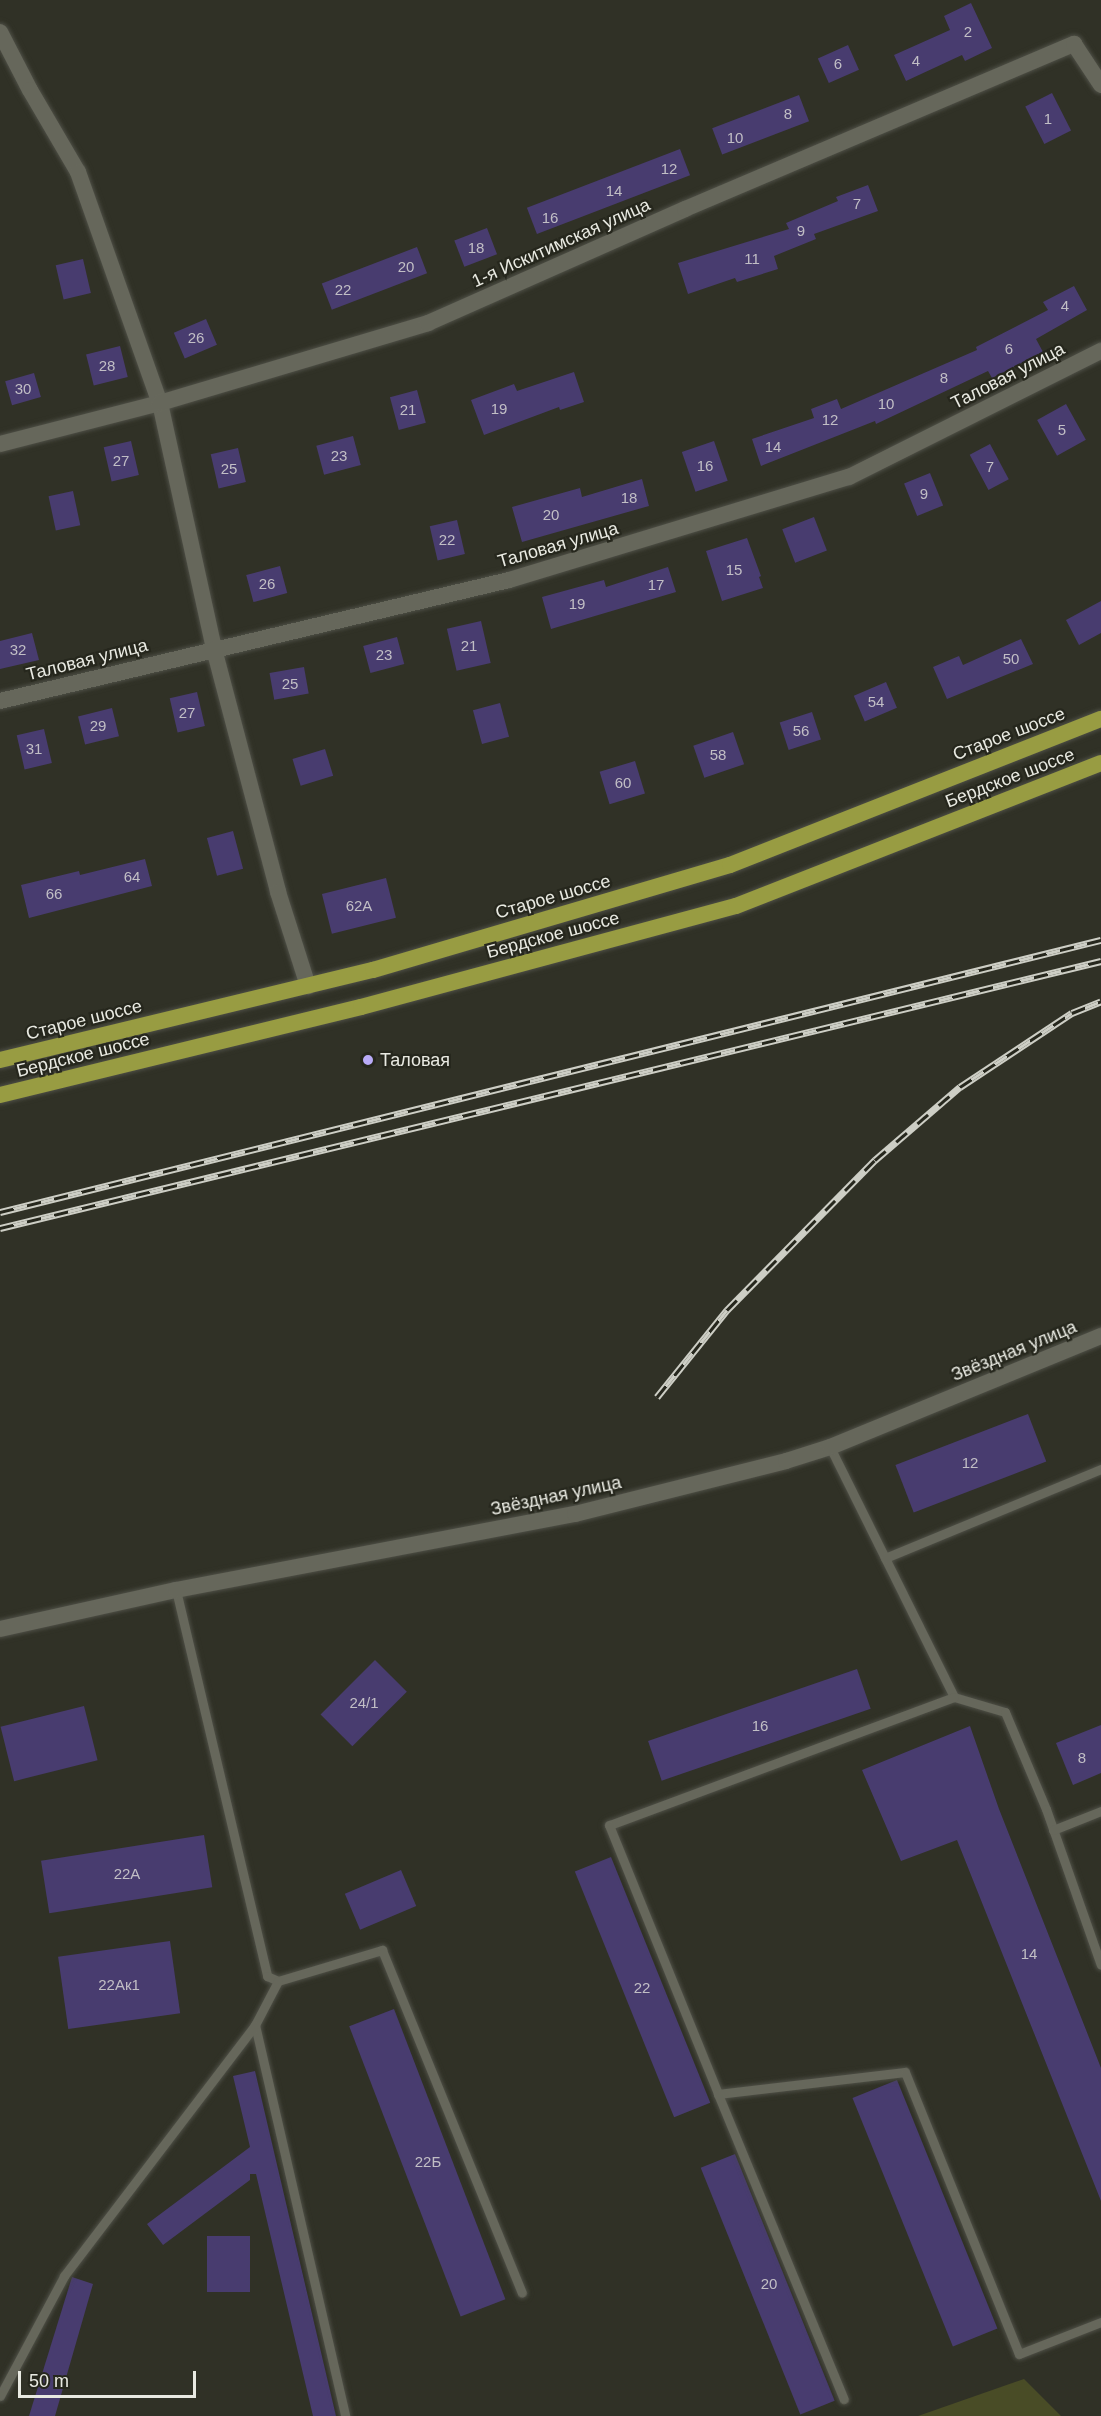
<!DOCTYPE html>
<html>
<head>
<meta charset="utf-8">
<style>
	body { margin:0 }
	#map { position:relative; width:1101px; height:2416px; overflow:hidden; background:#303126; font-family:Arial,sans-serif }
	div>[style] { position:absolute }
	.green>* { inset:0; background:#494c26 }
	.building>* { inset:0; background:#483c6f; transform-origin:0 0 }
	.roads { filter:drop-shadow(0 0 2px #4e4f46) drop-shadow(0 0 2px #4e4f46) }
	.service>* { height:9px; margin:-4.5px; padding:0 4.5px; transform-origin:4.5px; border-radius:4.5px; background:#66675b }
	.minor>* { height:16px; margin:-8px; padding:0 8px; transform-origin:8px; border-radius:8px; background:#66675b }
	.trunk>* { height:16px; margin:-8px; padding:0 8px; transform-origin:8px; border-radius:8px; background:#989c42 }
	.rail>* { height:7px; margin-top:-3.5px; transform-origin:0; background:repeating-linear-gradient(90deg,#26271d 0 14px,#cdcec5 0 28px); box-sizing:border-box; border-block:2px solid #cdcec5 }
	.dots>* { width:16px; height:16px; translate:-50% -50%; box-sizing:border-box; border:3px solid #26271d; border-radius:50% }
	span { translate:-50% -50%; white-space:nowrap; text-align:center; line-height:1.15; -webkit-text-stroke:4.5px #26271d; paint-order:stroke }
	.number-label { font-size:15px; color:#c1bec5 }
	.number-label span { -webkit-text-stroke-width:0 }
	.street-label { font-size:18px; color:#e9eae2 }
	.poi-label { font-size:18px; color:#e9eae2 }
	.left { translate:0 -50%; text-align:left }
	.scale { position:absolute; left:18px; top:2371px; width:178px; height:27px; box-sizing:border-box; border:3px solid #e9eae2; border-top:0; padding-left:8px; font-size:18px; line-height:21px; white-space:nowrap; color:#e9eae2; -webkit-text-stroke:4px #26271d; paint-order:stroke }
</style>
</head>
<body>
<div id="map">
	<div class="green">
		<div style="clip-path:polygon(1024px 2379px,1061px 2416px,918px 2416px)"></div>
	</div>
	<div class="building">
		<div style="clip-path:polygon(971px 3px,992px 48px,965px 61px,962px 55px,906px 81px,894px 55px,950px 30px,944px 16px)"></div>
		<div style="left:848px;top:45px;width:27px;height:33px;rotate:66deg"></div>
		<div style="left:1052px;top:93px;width:42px;height:30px;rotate:63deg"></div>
		<div style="left:799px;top:95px;width:28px;height:93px;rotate:69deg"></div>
		<div style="left:680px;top:149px;width:28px;height:164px;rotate:69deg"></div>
		<div style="clip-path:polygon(868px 185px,878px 211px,814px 234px,816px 239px,774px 256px,778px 269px,737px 282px,735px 278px,688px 294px,678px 263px,789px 229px,786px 223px,838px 201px,836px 197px)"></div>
		<div style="left:487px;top:228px;width:28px;height:35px;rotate:69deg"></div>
		<div style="left:417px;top:247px;width:28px;height:102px;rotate:69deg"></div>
		<div style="left:83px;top:259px;width:35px;height:28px;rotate:77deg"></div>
		<div style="clip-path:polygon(1074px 286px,1087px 310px,1036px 339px,1043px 352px,992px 378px,988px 371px,876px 424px,875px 421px,761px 466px,752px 439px,814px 418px,811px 409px,837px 399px,841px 409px,977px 350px,976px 347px,1048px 310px,1043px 302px)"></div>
		<div style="left:206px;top:319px;width:28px;height:35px;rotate:67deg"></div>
		<div style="left:120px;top:346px;width:32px;height:35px;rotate:76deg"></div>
		<div style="clip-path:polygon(574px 372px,584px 402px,560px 410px,559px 407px,484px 435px,471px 400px,514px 384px,517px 391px)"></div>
		<div style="left:34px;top:373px;width:25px;height:30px;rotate:74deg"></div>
		<div style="left:417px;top:390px;width:34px;height:28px;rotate:75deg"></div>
		<div style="left:1066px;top:404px;width:41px;height:33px;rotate:61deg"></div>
		<div style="left:353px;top:436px;width:30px;height:38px;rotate:75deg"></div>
		<div style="left:131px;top:441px;width:35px;height:28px;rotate:77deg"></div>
		<div style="left:714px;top:441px;width:42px;height:34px;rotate:71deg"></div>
		<div style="left:990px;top:444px;width:40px;height:23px;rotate:62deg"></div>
		<div style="left:238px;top:448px;width:35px;height:28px;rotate:77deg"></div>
		<div style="left:930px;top:473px;width:35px;height:28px;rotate:68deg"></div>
		<div style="clip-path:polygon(642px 479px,649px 506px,522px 542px,512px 507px,580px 488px,582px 497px)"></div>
		<div style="left:73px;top:491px;width:35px;height:25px;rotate:78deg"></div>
		<div style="left:814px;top:517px;width:36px;height:34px;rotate:69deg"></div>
		<div style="left:457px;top:520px;width:35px;height:28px;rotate:77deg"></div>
		<div style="clip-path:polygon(747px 538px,761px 576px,759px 577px,763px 588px,722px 601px,706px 551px)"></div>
		<div style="left:280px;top:566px;width:28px;height:35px;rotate:75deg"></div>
		<div style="clip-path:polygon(668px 567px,676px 592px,551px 629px,542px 597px,604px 580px,606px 587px)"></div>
		<div style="clip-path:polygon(1101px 601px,1101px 633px,1079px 645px,1066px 620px)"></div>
		<div style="left:481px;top:621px;width:43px;height:35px;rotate:77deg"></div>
		<div style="clip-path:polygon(32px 633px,39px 660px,0 669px,0 641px)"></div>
		<div style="left:397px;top:637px;width:28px;height:35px;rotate:75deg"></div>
		<div style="clip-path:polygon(1021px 639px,1033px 664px,947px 699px,933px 667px,959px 656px,963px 665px)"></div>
		<div style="left:304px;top:667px;width:27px;height:35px;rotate:80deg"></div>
		<div style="left:886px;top:682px;width:28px;height:35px;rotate:67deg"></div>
		<div style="left:197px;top:692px;width:35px;height:28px;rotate:77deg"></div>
		<div style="left:500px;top:703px;width:35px;height:28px;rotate:75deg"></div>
		<div style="left:112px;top:708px;width:29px;height:35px;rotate:76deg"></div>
		<div style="left:812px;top:712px;width:29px;height:34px;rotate:72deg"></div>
		<div style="left:44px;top:729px;width:35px;height:28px;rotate:77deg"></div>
		<div style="left:733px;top:732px;width:34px;height:42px;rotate:71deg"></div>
		<div style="left:325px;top:749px;width:28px;height:34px;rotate:73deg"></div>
		<div style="left:635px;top:761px;width:34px;height:37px;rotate:73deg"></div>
		<div style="left:233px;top:831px;width:39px;height:27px;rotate:75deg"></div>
		<div style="clip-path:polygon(145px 859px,152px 886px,29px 918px,21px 885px,79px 871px,80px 875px)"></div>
		<div style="left:386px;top:878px;width:41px;height:66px;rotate:76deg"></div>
		<div style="left:1028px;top:1414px;width:51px;height:142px;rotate:69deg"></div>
		<div style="left:375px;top:1660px;width:45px;height:77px;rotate:45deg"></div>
		<div style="left:857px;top:1669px;width:42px;height:221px;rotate:71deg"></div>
		<div style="left:84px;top:1706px;width:56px;height:86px;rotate:76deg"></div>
		<div style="clip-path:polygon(1101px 1725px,1101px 1773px,1073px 1785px,1056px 1743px)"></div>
		<div style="clip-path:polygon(970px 1726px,999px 1809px,1101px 2068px,1101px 2201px,957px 1840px,901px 1861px,862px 1770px)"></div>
		<div style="left:204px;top:1835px;width:53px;height:165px;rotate:81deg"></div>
		<div style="left:611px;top:1857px;width:265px;height:39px;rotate:68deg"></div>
		<div style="left:401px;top:1870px;width:39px;height:61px;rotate:67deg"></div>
		<div style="left:170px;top:1941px;width:73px;height:113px;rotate:82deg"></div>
		<div style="left:394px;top:2009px;width:311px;height:48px;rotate:69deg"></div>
		<div style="clip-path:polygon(255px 2071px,336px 2416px,313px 2416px,256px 2174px,250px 2174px,250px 2180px,163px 2245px,147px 2224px,250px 2147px,233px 2076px)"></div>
		<div style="left:897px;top:2080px;width:268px;height:48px;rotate:68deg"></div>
		<div style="left:735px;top:2154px;width:266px;height:37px;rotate:68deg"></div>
		<div style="left:207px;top:2236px;width:43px;height:56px"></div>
		<div style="clip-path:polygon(72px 2277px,93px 2284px,55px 2416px,29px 2416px)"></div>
	</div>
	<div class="roads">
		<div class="service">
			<div style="left:830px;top:1447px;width:279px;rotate:63.6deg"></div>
			<div style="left:954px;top:1697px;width:53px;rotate:16.4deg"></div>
			<div style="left:1005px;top:1712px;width:105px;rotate:67.1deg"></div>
			<div style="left:1046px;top:1809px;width:165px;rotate:70.6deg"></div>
			<div style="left:885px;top:1558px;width:234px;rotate:-22.4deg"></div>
			<div style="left:176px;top:1590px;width:397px;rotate:76.7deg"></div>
			<div style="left:267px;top:1976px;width:12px;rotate:24deg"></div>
			<div style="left:278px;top:1981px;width:109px;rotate:-16.6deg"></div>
			<div style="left:382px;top:1950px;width:370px;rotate:67.8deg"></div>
			<div style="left:954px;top:1697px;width:368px;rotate:159.6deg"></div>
			<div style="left:609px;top:1825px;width:290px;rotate:67.9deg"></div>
			<div style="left:718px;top:2094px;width:188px;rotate:-6.7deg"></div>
			<div style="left:905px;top:2072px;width:304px;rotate:68deg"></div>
			<div style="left:1019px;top:2354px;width:88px;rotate:-21.3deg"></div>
			<div style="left:1053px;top:1830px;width:52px;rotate:-21.6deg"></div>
			<div style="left:278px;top:1981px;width:50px;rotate:117.6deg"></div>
			<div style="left:255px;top:2025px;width:401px;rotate:77deg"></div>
			<div style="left:718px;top:2094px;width:330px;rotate:67.6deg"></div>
			<div style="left:0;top:2396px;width:136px;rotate:-61.9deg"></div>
			<div style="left:64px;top:2276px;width:315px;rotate:-52.7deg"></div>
		</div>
		<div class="minor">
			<div style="left:0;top:32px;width:65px;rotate:62.7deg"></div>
			<div style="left:30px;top:90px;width:95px;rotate:59.7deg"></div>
			<div style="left:78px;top:172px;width:245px;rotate:70.5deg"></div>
			<div style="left:160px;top:403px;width:252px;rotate:77.6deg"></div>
			<div style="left:214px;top:649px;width:251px;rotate:75.2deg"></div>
			<div style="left:278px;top:892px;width:99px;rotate:72.3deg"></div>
			<div style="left:0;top:444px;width:165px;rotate:-14.4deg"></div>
			<div style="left:160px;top:403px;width:280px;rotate:-16.6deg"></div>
			<div style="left:428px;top:323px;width:281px;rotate:-23.9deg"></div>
			<div style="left:685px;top:209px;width:423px;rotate:-23deg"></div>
			<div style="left:1074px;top:44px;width:49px;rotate:56.6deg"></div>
			<div style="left:0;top:701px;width:523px;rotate:-13.37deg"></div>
			<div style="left:509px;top:580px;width:355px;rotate:-16.9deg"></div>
			<div style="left:849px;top:477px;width:282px;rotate:-26.6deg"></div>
			<div style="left:0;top:1629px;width:180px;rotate:-12.5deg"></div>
			<div style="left:176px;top:1590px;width:406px;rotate:-10.8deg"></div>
			<div style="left:575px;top:1514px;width:218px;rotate:-14.1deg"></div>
			<div style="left:786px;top:1461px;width:46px;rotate:-17.7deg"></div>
			<div style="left:830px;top:1447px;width:293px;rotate:-22.3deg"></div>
		</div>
		<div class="trunk">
			<div style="left:0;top:1060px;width:384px;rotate:-13.6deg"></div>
			<div style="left:373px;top:970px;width:372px;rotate:-16.4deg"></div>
			<div style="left:730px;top:865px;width:399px;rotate:-21.5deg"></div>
			<div style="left:0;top:1095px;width:372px;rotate:-13.7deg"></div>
			<div style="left:361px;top:1007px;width:388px;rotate:-15.1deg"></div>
			<div style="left:736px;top:906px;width:392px;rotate:-21.4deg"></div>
		</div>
	</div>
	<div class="rail">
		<div style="left:0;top:1212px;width:1134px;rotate:-13.88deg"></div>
		<div style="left:0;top:1228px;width:1133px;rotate:-13.63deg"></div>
		<div style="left:657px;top:1397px;width:112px;rotate:-51.2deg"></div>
		<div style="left:727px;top:1310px;width:211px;rotate:-45.4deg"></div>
		<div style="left:875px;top:1160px;width:112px;rotate:-40.7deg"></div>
		<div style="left:960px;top:1087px;width:134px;rotate:-33.5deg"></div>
		<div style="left:1072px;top:1013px;width:31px;rotate:-22deg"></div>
	</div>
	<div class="dots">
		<div style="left:368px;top:1060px;background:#b9abf7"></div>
	</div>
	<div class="number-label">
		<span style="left:968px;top:32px">2</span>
		<span style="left:916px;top:61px">4</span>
		<span style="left:838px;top:64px">6</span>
		<span style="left:788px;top:114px">8</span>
		<span style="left:1048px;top:119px">1</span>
		<span style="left:735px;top:138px">10</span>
		<span style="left:669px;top:169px">12</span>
		<span style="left:614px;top:191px">14</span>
		<span style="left:857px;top:204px">7</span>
		<span style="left:550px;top:218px">16</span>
		<span style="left:801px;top:231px">9</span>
		<span style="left:476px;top:248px">18</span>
		<span style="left:752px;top:259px">11</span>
		<span style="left:406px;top:267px">20</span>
		<span style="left:343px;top:290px">22</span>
		<span style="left:1065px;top:306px">4</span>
		<span style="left:196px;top:338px">26</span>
		<span style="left:1009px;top:349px">6</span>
		<span style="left:107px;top:366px">28</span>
		<span style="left:944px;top:378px">8</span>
		<span style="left:23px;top:389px">30</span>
		<span style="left:886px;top:404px">10</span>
		<span style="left:499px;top:409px">19</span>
		<span style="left:408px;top:410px">21</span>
		<span style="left:830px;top:420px">12</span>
		<span style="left:1062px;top:430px">5</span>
		<span style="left:773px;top:447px">14</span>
		<span style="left:339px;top:456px">23</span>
		<span style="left:121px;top:461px">27</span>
		<span style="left:705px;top:466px">16</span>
		<span style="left:990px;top:467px">7</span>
		<span style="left:229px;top:469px">25</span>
		<span style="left:924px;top:494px">9</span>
		<span style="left:629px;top:498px">18</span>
		<span style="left:551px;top:515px">20</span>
		<span style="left:447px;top:540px">22</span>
		<span style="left:734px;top:570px">15</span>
		<span style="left:267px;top:584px">26</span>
		<span style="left:656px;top:585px">17</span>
		<span style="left:577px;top:604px">19</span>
		<span style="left:469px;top:646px">21</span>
		<span style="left:18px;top:650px">32</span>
		<span style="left:384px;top:655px">23</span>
		<span style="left:1011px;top:659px">50</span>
		<span style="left:290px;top:684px">25</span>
		<span style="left:876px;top:702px">54</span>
		<span style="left:187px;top:713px">27</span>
		<span style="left:98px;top:726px">29</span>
		<span style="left:801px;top:731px">56</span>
		<span style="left:34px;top:749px">31</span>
		<span style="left:718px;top:755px">58</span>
		<span style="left:623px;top:783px">60</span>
		<span style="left:132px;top:877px">64</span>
		<span style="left:54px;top:894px">66</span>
		<span style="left:359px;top:906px">62А</span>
		<span style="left:970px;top:1463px">12</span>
		<span style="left:364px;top:1703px">24/1</span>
		<span style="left:760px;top:1726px">16</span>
		<span style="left:1082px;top:1758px">8</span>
		<span style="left:127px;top:1874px">22А</span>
		<span style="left:1029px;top:1954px">14</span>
		<span style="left:119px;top:1985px">22Ак1</span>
		<span style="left:642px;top:1988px">22</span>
		<span style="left:428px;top:2162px">22Б</span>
		<span style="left:769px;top:2284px">20</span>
	</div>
	<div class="street-label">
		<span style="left:561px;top:243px;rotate:-24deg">1-я Искитимская улица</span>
		<span style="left:1008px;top:376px;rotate:-27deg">Таловая улица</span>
		<span style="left:558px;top:545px;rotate:-16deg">Таловая улица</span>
		<span style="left:87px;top:660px;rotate:-14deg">Таловая улица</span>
		<span style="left:1009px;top:734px;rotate:-21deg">Старое шоссе</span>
		<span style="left:1010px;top:778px;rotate:-21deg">Бердское шоссе</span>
		<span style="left:553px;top:897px;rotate:-16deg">Старое шоссе</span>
		<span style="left:553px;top:935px;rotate:-15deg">Бердское шоссе</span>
		<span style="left:84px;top:1020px;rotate:-14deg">Старое шоссе</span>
		<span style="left:83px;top:1055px;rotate:-14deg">Бердское шоссе</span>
		<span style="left:1014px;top:1351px;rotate:-22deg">Звёздная улица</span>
		<span style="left:556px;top:1496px;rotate:-12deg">Звёздная улица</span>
	</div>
	<div class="poi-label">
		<span class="left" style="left:380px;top:1060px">Таловая</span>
	</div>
	<div class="scale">50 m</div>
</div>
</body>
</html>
